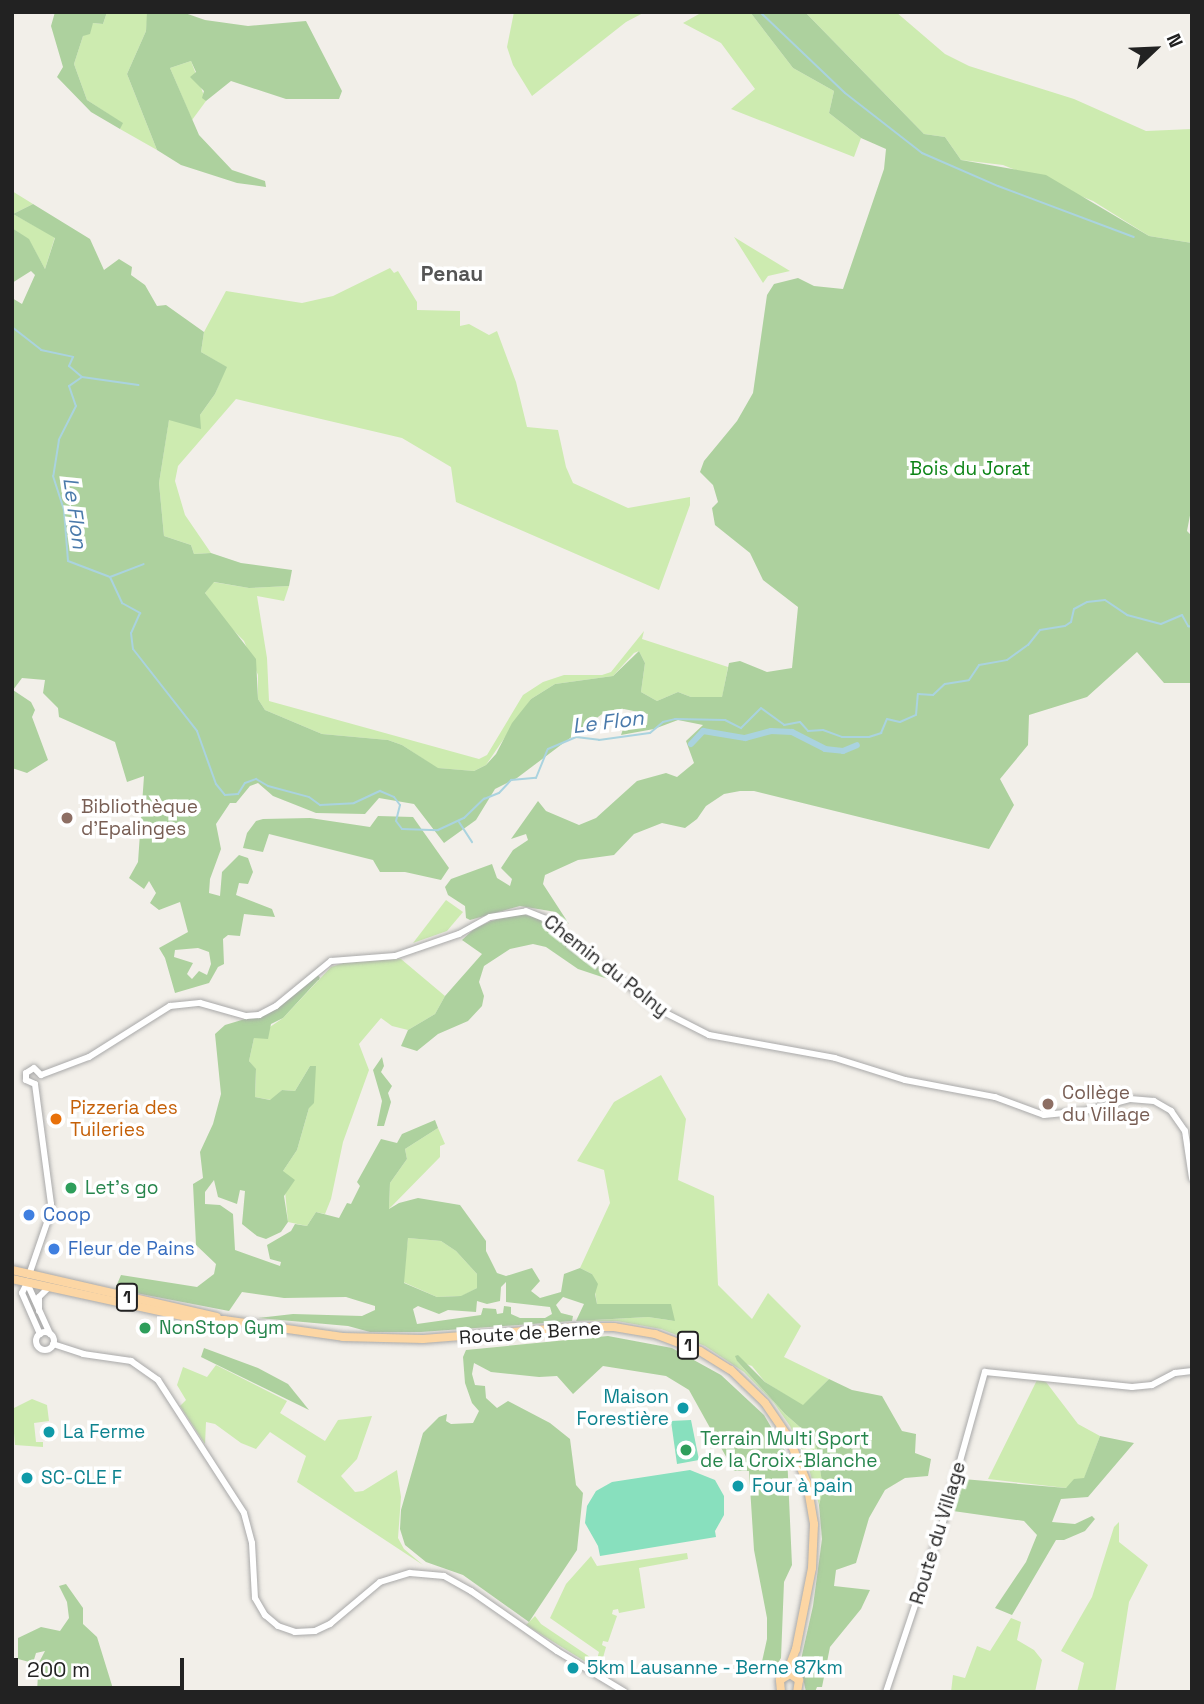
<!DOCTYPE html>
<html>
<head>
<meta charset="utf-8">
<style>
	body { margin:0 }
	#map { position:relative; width:1204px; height:1704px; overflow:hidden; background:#f2efe9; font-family:"Space Grotesk",sans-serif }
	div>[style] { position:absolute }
	.grass>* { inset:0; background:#cdebb0 }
	.forest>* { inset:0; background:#add19e }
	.pitch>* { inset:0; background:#88e0be }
	.stream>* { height:2px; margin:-1px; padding:0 1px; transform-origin:1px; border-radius:1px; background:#aad3df }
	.canal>* { height:6px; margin:-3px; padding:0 3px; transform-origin:3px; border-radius:3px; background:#aad3df }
	.roads { filter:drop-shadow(0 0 2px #a9a9a9) drop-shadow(0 0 2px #a9a9a9) }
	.tertiary>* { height:6px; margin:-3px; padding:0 3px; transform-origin:3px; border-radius:3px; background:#fff }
	.tertiary>.ring { margin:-3px; padding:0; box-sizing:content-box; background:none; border:6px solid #fff; border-radius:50% }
	.primary>* { height:8px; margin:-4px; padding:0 4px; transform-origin:4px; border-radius:4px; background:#fcd6a4 }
	.dots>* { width:19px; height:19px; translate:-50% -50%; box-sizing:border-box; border:4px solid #fff; border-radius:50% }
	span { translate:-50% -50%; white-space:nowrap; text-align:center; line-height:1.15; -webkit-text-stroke:7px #fff; paint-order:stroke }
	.shield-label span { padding:2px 5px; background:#fff; border:2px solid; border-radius:5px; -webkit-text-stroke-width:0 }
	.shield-label { font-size:18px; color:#222; font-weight:700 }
	.park-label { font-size:19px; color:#0c8416 }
	.education-label { font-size:19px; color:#785e54 }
	.left { translate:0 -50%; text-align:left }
	.street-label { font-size:19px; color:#222 }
	.food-label { font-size:19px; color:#c56008 }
	.leisure-label { font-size:19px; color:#27864d }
	.shop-label { font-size:19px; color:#366cbe }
	.culture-label { font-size:19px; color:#0d838f }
	.right { translate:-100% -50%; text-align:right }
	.neighbourhood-label { font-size:21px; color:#555; font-weight:700 }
	.water-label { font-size:21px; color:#4a7aab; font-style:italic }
	.frame { position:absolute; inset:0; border:14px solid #222; pointer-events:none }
	.north { position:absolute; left:1120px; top:14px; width:70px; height:70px; -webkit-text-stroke:5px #fff; paint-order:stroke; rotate:67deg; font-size:19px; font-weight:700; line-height:28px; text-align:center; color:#222 }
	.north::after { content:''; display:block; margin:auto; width:24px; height:32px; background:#222; clip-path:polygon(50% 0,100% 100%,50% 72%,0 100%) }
	.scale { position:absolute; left:14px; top:1658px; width:170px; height:32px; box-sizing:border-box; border:4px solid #222; border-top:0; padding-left:9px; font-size:21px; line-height:24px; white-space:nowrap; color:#222; -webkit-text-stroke:5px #fff; paint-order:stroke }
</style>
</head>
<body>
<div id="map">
	<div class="grass">
		<div style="clip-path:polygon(107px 12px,148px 13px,146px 31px,127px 74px,157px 150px,120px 129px,122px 123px,87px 100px,74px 64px,83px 36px,93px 23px,103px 24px)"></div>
		<div style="clip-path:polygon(514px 12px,645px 12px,626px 22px,532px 96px,513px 65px,507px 47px)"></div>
		<div style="clip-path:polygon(750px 12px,793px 68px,834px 91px,829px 113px,861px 138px,854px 157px,731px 109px,755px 89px,721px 43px,683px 23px,699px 14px)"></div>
		<div style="clip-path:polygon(805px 12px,896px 12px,945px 54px,969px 66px,1074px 99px,1146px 131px,1192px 129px,1192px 243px,1149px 236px,1093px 201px,1003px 165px,961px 160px,945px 137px,924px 134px)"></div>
		<div style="clip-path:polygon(191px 61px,206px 101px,192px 120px,170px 68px)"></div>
		<div style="clip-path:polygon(12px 191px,33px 204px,13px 214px,55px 237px,45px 269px,29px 240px,12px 228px)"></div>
		<div style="clip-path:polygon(734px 237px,747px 245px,790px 271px,768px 276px,763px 283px)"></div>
		<div style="clip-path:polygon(390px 268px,394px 273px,398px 271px,417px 302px,417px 310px,460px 311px,460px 326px,469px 324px,489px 335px,497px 331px,516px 382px,527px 427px,558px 430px,566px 467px,573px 483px,628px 508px,690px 497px,690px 505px,659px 590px,456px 502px,451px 467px,402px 438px,236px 399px,178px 466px,175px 481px,185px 515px,211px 553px,194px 554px,191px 545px,164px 536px,159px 483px,169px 419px,200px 415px,215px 394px,226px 367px,201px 352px,204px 332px,226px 291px,302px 303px,333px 296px)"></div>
		<div style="clip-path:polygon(213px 582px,249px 588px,289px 586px,284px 601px,257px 596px,267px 658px,269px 701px,479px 759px,487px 755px,523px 695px,543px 682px,564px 675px,602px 675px,611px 672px,644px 631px,642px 639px,728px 667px,722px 698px,691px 697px,678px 692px,657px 701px,641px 692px,645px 663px,639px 651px,634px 653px,613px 676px,555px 684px,531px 699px,486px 765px,474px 771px,437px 768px,402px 745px,388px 740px,322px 734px,265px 710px,258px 699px,258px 675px,244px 641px,227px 624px,205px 593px)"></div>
		<div style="clip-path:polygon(446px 900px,463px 912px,447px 931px,413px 943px)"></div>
		<div style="clip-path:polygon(401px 959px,445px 996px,435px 1014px,408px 1030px,392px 1026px,381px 1018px,359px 1044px,369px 1070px,343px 1142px,331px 1199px,325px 1214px,316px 1212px,307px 1226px,288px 1222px,283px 1171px,297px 1150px,309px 1108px,310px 1066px,295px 1091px,282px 1090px,271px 1100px,255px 1097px,256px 1070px,249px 1061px,254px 1038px,283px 1018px,331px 967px,346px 962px)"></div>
		<div style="clip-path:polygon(661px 1075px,686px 1119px,678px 1180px,714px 1196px,718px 1285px,752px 1319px,768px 1293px,801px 1326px,784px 1357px,829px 1379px,803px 1406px,765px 1382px,752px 1366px,737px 1361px,785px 1414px,801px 1428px,810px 1431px,817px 1449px,823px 1489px,819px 1505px,806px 1458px,790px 1426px,774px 1403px,744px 1372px,705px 1346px,661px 1329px,617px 1321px,576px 1321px,648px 1317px,675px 1321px,614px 1305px,597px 1304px,592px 1274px,580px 1268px,610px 1203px,604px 1170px,577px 1161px,614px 1102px)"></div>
		<div style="clip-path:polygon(438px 1128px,445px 1144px,440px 1146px,440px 1157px,389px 1209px,390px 1183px,407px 1159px,405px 1149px)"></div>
		<div style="clip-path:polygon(408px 1238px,441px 1241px,456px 1251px,477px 1274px,477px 1288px,462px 1296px,437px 1297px,403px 1282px)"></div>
		<div style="clip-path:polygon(216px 1365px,287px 1401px,280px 1413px,325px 1441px,338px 1420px,372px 1416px,357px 1459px,341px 1476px,355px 1492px,363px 1491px,397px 1470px,401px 1497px,398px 1538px,404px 1549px,423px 1565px,297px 1482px,306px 1456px,270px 1432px,256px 1449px,241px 1443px,215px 1424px,206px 1422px,205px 1444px,180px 1406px,186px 1400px,177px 1385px,183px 1367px,207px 1377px)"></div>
		<div style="clip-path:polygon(1037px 1380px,1046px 1382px,1078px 1424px,1100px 1436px,1084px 1479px,1066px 1488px,988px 1479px)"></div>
		<div style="clip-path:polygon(32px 1399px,47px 1405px,49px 1421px,34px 1423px,36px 1442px,43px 1442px,43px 1447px,15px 1445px,12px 1409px)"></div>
		<div style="clip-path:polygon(1119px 1522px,1119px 1542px,1148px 1565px,1129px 1602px,1115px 1692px,1077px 1692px,1084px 1663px,1061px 1651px,1092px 1597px,1114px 1527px)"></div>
		<div style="clip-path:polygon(687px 1553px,688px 1559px,639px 1568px,645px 1608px,619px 1613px,618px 1609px,613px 1610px,612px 1614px,617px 1616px,608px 1642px,603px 1641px,602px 1645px,606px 1647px,601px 1665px,597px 1659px,599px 1652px,550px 1618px,566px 1584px,591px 1556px,597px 1566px)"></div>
		<div style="clip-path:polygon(535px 1616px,541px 1624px,590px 1657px,599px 1670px,526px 1625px)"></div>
		<div style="clip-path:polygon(1011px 1618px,1021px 1622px,1017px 1640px,1034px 1650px,1042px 1660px,1035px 1692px,951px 1692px,953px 1675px,965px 1678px,977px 1646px,990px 1651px)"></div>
	</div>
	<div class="forest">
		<div style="clip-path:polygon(55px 12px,107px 12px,103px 24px,93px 23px,90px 34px,83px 36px,74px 64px,87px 100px,123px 123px,120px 129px,91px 112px,57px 77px,63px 67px,51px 26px)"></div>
		<div style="clip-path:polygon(147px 12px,182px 12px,205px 20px,248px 26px,306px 21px,342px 91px,339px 99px,286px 99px,231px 81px,206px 101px,202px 98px,204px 91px,190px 77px,196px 72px,191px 61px,170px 68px,199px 135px,232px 170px,265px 181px,266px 187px,237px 183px,181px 165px,157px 150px,127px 74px,146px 31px)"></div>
		<div style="clip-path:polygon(evenodd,750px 12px,805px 12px,924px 134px,945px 137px,961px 160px,1046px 175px,1149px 236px,1192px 243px,1192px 505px,1187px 531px,1192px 536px,1192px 683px,1164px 683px,1137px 652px,1087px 697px,1029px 715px,1028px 745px,1000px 779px,1014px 805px,989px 849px,754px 791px,740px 791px,724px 794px,706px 806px,697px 819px,685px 828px,662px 823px,634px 834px,614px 855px,578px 860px,545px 875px,543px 884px,569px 924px,556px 912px,520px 906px,470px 920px,466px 918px,465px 906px,448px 895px,445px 887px,451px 879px,492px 864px,497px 878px,510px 886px,512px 879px,501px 868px,513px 850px,528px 840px,526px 834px,511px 839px,538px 801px,546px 811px,579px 825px,596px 818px,637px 781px,666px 773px,677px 777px,694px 763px,686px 741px,703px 725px,678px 720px,654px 729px,621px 735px,624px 726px,647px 725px,648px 714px,624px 709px,606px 711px,517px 778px,495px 789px,476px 820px,444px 843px,414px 804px,379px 798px,365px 814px,316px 813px,273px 796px,258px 783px,250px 786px,236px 803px,230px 803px,216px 824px,221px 849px,210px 879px,209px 893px,220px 896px,222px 872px,239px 855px,248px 858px,253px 872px,248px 884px,239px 883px,236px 895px,272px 909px,275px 917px,244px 914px,240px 936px,228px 935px,223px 939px,224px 964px,218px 967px,209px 983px,175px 993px,165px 958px,159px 948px,188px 932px,180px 902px,159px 910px,150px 903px,156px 893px,149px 881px,144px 889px,129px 878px,138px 862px,144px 776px,127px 782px,115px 742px,59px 717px,58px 708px,43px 693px,45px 680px,22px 678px,13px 690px,31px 702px,35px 710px,32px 717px,48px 760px,27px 773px,12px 768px,12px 298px,22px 304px,35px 275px,31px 271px,12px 283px,12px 228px,29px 239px,45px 269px,55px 238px,13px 214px,33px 204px,90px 239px,104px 270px,119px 259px,132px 267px,131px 275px,145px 285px,157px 306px,166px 305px,204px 332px,201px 352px,227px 367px,215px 394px,200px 415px,201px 429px,169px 420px,159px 483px,164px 536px,191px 545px,194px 554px,211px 553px,241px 563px,292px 570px,289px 586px,249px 588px,214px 582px,205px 593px,256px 659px,258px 699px,265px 710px,322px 734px,388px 740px,402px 745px,438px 768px,474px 771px,486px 765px,496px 754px,512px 723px,531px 699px,555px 684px,613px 676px,639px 651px,645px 663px,641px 692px,657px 701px,678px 692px,691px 697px,722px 697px,729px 663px,740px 661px,767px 672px,792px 668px,798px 607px,763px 580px,750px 553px,715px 525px,712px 508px,718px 502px,713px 485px,700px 472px,704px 461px,737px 421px,753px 393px,767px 295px,774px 284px,798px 278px,814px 286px,843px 289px,884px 169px,886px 149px,861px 138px,829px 113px,834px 91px,793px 68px,750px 12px,198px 948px,209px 952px,211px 964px,207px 975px,199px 971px,192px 979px,187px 974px,193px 963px,174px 957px,175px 950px,198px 948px)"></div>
		<div style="clip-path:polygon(378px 816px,413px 817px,449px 868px,441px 880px,405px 872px,380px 872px,373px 860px,269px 834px,263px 852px,243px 848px,247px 833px,256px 821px,263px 819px,310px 818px,370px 827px)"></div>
		<div style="clip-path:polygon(521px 914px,543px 919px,551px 925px,612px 974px,614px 981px,578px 969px,546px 947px,533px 944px,510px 949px,484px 966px,479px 982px,484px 996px,482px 1006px,468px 1021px,438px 1034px,417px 1051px,401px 1046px,408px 1030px,435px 1014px,445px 996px,482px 954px,462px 940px,474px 929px,491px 921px)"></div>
		<div style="clip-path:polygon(evenodd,317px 974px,320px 978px,283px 1018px,271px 1024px,268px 1039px,254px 1038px,249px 1061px,256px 1069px,255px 1097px,270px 1100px,282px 1090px,295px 1091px,310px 1066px,316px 1066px,314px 1103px,309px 1108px,297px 1150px,283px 1171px,295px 1180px,284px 1196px,288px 1222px,281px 1232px,266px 1239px,257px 1236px,242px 1224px,245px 1191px,240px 1190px,237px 1204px,218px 1197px,214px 1180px,205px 1192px,205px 1204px,220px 1205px,233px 1214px,235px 1250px,280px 1266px,281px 1262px,270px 1259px,267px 1245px,291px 1231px,295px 1224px,307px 1226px,316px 1212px,339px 1218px,347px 1203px,351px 1204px,360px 1186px,357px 1182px,381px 1139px,397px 1143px,402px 1134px,435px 1120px,438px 1128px,405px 1149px,407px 1159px,390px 1183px,389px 1209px,399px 1203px,418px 1198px,460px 1205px,486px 1241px,486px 1251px,497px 1273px,506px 1276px,532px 1268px,540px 1281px,531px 1291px,540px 1298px,561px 1292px,564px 1274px,580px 1268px,592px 1274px,598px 1284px,595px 1294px,597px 1304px,671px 1304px,675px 1321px,648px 1317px,576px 1321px,584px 1304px,563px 1297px,556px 1305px,561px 1313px,573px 1316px,572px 1321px,421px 1332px,370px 1332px,348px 1326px,258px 1318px,293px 1314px,362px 1316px,375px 1310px,375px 1306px,346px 1297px,284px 1298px,242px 1292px,229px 1311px,115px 1289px,121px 1275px,197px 1287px,214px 1274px,216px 1264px,196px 1245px,193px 1184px,203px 1178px,200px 1152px,213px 1124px,221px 1094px,215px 1034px,225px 1025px,265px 1013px,317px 974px,408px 1238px,441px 1241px,456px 1251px,477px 1274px,477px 1288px,461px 1296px,437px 1297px,404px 1283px,408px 1238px,317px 974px,506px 1282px,506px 1302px,550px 1307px,552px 1314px,545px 1318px,520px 1318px,511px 1314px,511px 1307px,504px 1306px,503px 1313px,497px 1314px,496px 1309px,483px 1308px,481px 1315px,417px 1324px,413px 1309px,418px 1306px,439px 1314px,448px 1310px,476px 1312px,477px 1301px,487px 1304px,500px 1301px,501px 1287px,506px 1282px)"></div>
		<div style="clip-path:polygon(382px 1057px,384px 1066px,381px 1072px,392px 1086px,388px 1093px,391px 1102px,384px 1126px,377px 1126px,382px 1101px,373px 1070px)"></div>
		<div style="clip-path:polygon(608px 1336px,672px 1348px,721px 1375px,764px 1415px,787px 1454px,792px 1565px,784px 1582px,781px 1658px,775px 1668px,761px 1666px,767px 1639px,767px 1618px,754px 1550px,749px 1471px,734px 1471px,689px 1390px,666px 1376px,603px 1366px,573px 1394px,557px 1376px,539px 1377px,491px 1372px,474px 1363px,472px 1374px,475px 1385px,485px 1386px,486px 1398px,497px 1408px,508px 1401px,550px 1423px,570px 1439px,576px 1485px,583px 1493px,577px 1550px,529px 1622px,463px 1575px,426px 1562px,405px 1545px,400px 1529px,401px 1510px,423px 1433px,439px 1417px,447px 1414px,446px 1421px,451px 1424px,473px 1423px,479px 1411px,472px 1403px,465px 1383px,463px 1357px,466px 1350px)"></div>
		<div style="clip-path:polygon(204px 1348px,258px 1368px,288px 1384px,309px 1410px,201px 1357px)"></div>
		<div style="clip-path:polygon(738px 1355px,765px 1382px,803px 1405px,829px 1379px,852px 1390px,882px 1396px,902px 1431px,916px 1434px,915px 1453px,931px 1459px,928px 1476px,905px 1478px,885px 1490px,869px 1518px,856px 1563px,836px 1570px,834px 1586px,870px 1590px,861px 1609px,830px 1647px,822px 1687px,817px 1687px,815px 1692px,806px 1692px,800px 1664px,813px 1606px,822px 1539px,819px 1505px,823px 1489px,817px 1449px,810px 1431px,801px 1428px,785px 1414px,737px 1361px,735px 1356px)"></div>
		<div style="clip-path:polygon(1100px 1436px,1134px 1443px,1088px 1497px,1061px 1499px,1052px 1522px,1075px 1524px,1092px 1516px,1095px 1519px,1085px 1531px,1064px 1540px,1056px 1540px,1012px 1615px,995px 1608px,1026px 1562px,1037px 1535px,1024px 1521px,953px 1511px,963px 1479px,1066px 1488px,1074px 1479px,1084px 1478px)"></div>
		<div style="clip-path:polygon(66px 1584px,83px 1608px,83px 1624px,97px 1637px,114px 1692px,37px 1692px,38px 1674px,34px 1672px,45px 1651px,36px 1653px,33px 1663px,18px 1659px,18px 1638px,41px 1627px,60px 1631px,69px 1618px,67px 1602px,59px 1586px)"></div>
	</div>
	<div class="pitch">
		<div style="clip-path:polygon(691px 1420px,699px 1460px,677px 1464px,671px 1421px)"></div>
		<div style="clip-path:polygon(690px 1470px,715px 1480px,724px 1496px,724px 1515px,715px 1531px,716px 1537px,600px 1556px,598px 1546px,585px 1523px,587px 1506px,596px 1491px,612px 1482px)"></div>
	</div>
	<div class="stream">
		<div style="left:760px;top:12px;width:117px;rotate:43.6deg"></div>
		<div style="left:845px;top:93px;width:98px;rotate:37.9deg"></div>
		<div style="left:922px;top:153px;width:83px;rotate:23.5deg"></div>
		<div style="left:998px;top:186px;width:145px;rotate:20.6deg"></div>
		<div style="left:12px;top:327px;width:37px;rotate:38deg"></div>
		<div style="left:41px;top:350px;width:33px;rotate:12deg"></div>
		<div style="left:73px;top:357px;width:10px;rotate:114deg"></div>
		<div style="left:69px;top:366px;width:17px;rotate:40deg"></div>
		<div style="left:82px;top:377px;width:16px;rotate:145deg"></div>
		<div style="left:69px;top:386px;width:21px;rotate:71deg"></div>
		<div style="left:76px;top:406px;width:38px;rotate:117deg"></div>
		<div style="left:59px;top:440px;width:36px;rotate:99deg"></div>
		<div style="left:53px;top:476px;width:36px;rotate:72deg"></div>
		<div style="left:64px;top:510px;width:51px;rotate:85.5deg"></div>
		<div style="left:68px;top:561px;width:45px;rotate:20.9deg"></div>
		<div style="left:110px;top:577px;width:29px;rotate:65deg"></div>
		<div style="left:122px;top:603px;width:21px;rotate:29deg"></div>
		<div style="left:140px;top:613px;width:22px;rotate:114deg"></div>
		<div style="left:131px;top:633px;width:16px;rotate:83deg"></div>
		<div style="left:133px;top:649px;width:104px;rotate:52deg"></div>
		<div style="left:197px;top:731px;width:56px;rotate:70.3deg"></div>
		<div style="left:216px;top:784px;width:14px;rotate:51deg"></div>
		<div style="left:225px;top:795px;width:13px;rotate:-4deg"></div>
		<div style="left:238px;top:794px;width:13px;rotate:-58deg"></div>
		<div style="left:245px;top:783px;width:12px;rotate:-20deg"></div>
		<div style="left:256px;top:779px;width:14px;rotate:30deg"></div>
		<div style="left:268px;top:786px;width:42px;rotate:15deg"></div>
		<div style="left:309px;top:797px;width:14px;rotate:36deg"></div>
		<div style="left:320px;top:805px;width:34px;rotate:-3deg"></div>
		<div style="left:354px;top:803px;width:29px;rotate:-25deg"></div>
		<div style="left:380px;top:791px;width:15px;rotate:23deg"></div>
		<div style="left:394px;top:797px;width:10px;rotate:53deg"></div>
		<div style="left:400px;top:805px;width:16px;rotate:104deg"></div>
		<div style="left:396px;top:821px;width:10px;rotate:53deg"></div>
		<div style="left:402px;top:829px;width:36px;rotate:2deg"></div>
		<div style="left:438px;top:830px;width:29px;rotate:-25deg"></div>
		<div style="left:464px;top:818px;width:28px;rotate:-44deg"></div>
		<div style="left:484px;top:799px;width:16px;rotate:-22deg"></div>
		<div style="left:499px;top:793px;width:18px;rotate:-47deg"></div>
		<div style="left:511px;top:780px;width:25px;rotate:-5deg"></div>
		<div style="left:536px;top:778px;width:31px;rotate:-68deg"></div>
		<div style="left:548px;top:749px;width:30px;rotate:-23deg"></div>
		<div style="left:576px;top:737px;width:23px;rotate:7deg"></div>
		<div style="left:599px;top:740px;width:51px;rotate:-7.8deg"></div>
		<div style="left:650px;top:733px;width:17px;rotate:-40deg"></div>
		<div style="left:663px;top:722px;width:12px;rotate:-14deg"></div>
		<div style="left:675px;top:719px;width:50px;rotate:1.1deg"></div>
		<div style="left:725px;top:720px;width:18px;rotate:27deg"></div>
		<div style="left:741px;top:728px;width:28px;rotate:-45deg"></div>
		<div style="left:761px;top:708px;width:29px;rotate:36deg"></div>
		<div style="left:784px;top:725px;width:16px;rotate:-11deg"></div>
		<div style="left:800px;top:722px;width:12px;rotate:48deg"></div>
		<div style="left:808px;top:731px;width:15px;rotate:-4deg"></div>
		<div style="left:823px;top:730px;width:20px;rotate:20deg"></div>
		<div style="left:842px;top:737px;width:27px"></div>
		<div style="left:869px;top:737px;width:13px;rotate:-18deg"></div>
		<div style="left:881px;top:733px;width:15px;rotate:-67deg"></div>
		<div style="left:887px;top:719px;width:13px;rotate:13deg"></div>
		<div style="left:900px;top:722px;width:17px;rotate:-24deg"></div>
		<div style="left:916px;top:715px;width:21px;rotate:-85deg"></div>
		<div style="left:918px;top:694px;width:15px;rotate:4deg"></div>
		<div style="left:933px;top:695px;width:16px;rotate:-43deg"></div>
		<div style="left:945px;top:684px;width:24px;rotate:-9deg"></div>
		<div style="left:969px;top:680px;width:18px;rotate:-56deg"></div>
		<div style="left:979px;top:665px;width:28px;rotate:-10deg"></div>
		<div style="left:1007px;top:660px;width:26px;rotate:-36deg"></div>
		<div style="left:1028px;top:645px;width:19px;rotate:-51deg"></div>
		<div style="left:1040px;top:630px;width:25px;rotate:-9deg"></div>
		<div style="left:1065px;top:626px;width:7px;rotate:-34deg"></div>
		<div style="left:1071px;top:622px;width:13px;rotate:-77deg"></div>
		<div style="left:1074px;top:609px;width:15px;rotate:-28deg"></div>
		<div style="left:1087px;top:602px;width:18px;rotate:-6deg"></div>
		<div style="left:1105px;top:600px;width:27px;rotate:34deg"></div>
		<div style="left:1127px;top:615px;width:35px;rotate:15deg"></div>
		<div style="left:1161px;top:624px;width:23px;rotate:-23deg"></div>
		<div style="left:1182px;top:615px;width:13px;rotate:61deg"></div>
		<div style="left:1188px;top:626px;width:4px;rotate:14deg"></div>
		<div style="left:82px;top:377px;width:57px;rotate:8.1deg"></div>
		<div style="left:110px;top:577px;width:36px;rotate:-21deg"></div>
		<div style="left:459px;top:822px;width:24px;rotate:57deg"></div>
	</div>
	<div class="canal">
		<div style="left:691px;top:744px;width:18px;rotate:-47deg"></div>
		<div style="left:703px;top:731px;width:43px;rotate:9.5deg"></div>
		<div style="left:745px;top:738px;width:27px;rotate:-15deg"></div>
		<div style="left:771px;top:731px;width:21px;rotate:3deg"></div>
		<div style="left:792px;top:732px;width:37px;rotate:27deg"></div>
		<div style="left:825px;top:749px;width:18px;rotate:6deg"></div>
		<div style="left:843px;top:751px;width:15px;rotate:-23deg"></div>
	</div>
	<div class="roads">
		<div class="tertiary">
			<div style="left:41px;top:1075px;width:51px;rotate:-20.6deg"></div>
			<div style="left:89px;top:1057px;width:96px;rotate:-32.2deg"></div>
			<div style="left:170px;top:1006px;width:30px;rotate:-6deg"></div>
			<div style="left:200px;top:1003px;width:48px;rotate:15.8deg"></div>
			<div style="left:246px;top:1016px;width:13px;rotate:-4deg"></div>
			<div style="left:259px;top:1015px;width:19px;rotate:-28deg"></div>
			<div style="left:276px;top:1006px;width:71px;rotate:-39.3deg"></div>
			<div style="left:331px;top:961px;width:64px;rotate:-4.5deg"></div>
			<div style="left:395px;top:956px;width:68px;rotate:-19deg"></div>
			<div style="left:459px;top:934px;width:35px;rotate:-29deg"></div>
			<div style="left:490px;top:917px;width:36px;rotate:-9deg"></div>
			<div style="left:526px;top:911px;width:27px;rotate:22deg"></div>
			<div style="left:551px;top:921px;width:35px;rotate:49deg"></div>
			<div style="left:574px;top:947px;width:50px;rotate:32.7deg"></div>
			<div style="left:616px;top:974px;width:50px;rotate:41deg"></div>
			<div style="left:654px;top:1007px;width:62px;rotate:27deg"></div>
			<div style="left:709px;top:1035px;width:128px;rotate:10.3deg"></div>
			<div style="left:835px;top:1058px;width:73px;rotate:17.4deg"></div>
			<div style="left:905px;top:1080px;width:92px;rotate:10.7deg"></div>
			<div style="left:995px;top:1097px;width:52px;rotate:20.2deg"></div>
			<div style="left:1044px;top:1115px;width:41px;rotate:-5.6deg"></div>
			<div style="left:1085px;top:1111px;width:47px;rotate:-14.9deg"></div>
			<div style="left:1130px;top:1099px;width:24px;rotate:5deg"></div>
			<div style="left:1154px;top:1101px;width:20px;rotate:30deg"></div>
			<div style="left:1171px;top:1111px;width:24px;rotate:55deg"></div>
			<div style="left:1185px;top:1131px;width:48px;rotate:81.5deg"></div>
			<div style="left:35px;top:1084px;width:10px;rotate:-156deg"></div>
			<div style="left:26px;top:1080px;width:7px;rotate:-90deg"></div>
			<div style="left:26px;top:1073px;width:9px;rotate:-32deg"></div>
			<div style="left:34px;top:1068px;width:10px;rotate:45deg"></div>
			<div style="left:29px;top:1275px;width:61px;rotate:-71deg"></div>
			<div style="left:49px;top:1217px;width:13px;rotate:-81deg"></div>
			<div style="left:51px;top:1204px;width:121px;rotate:-97.6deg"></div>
			<div style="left:27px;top:1283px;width:11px;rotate:117deg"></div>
			<div style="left:22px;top:1293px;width:45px;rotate:66.3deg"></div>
			<div style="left:27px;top:1283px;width:56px;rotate:65.7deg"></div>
			<div style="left:39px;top:1311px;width:14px;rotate:-90deg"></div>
			<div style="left:39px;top:1297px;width:13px;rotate:-45deg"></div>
			<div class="ring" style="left:36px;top:1332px;width:12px;height:12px"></div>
			<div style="left:53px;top:1344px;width:32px;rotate:18deg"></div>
			<div style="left:83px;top:1354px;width:49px;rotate:8.3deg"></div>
			<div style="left:131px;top:1361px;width:33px;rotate:35deg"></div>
			<div style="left:158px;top:1380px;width:158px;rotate:57.1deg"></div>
			<div style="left:244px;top:1513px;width:31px;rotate:75deg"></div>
			<div style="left:252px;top:1543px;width:55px;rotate:86.9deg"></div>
			<div style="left:255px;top:1598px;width:20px;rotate:60deg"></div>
			<div style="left:265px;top:1615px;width:17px;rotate:40deg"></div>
			<div style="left:278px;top:1626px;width:18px;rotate:19deg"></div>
			<div style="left:295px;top:1632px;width:20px;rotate:-3deg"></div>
			<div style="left:315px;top:1631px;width:17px;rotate:-25deg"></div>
			<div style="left:330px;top:1624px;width:65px;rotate:-40deg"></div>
			<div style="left:380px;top:1582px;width:31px;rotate:-17deg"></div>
			<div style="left:410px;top:1573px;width:34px;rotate:5deg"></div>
			<div style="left:444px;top:1576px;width:31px;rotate:29deg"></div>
			<div style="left:471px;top:1591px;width:105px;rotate:34.9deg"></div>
			<div style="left:557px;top:1651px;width:79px;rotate:31.1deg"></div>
			<div style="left:886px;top:1692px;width:179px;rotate:-71.5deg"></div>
			<div style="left:943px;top:1522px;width:156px;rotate:-74.4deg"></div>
			<div style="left:985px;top:1372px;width:148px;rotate:5.8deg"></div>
			<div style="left:1132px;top:1387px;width:20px;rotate:-6deg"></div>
			<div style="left:1152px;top:1385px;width:26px;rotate:-28deg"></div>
			<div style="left:1175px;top:1373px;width:17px;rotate:-7deg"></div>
		</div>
		<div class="primary">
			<div style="left:12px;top:1270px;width:210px;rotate:12.9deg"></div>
			<div style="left:12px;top:1279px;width:192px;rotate:12.3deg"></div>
			<div style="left:200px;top:1320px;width:24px"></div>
			<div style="left:224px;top:1320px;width:120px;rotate:8.1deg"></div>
			<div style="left:343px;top:1337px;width:80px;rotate:1.4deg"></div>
			<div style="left:423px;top:1339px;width:151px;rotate:-4.5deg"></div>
			<div style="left:574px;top:1327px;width:40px"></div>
			<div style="left:614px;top:1327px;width:42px;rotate:9.7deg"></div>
			<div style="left:655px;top:1334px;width:48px;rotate:20.7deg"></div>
			<div style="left:700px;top:1351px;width:36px;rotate:32deg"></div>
			<div style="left:731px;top:1370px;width:47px;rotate:44.1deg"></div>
			<div style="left:765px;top:1403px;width:42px;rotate:55.6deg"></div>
			<div style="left:789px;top:1438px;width:48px;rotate:68.2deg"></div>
			<div style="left:807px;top:1483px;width:42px;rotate:80.3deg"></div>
			<div style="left:814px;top:1524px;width:44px;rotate:92.6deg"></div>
			<div style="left:812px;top:1568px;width:83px;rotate:101.2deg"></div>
			<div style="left:796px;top:1649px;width:28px;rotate:111deg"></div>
			<div style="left:781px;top:1692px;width:12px;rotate:-95deg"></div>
			<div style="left:780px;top:1680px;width:12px;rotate:-31deg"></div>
			<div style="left:790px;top:1674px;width:11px;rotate:34deg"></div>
			<div style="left:799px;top:1680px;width:12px;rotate:99deg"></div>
		</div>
	</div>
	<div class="dots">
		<div style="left:67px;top:818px;background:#8d6e63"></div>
		<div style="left:1048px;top:1104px;background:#8d6e63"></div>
		<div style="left:56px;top:1119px;background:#e8710a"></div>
		<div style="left:71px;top:1188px;background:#2e9e5b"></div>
		<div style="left:29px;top:1215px;background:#3f7fe0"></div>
		<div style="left:54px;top:1249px;background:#3f7fe0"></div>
		<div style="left:145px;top:1328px;background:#2e9e5b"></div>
		<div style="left:683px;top:1408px;background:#0f9aa8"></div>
		<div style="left:49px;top:1432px;background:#0f9aa8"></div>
		<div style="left:686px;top:1450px;background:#2e9e5b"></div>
		<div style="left:27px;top:1478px;background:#0f9aa8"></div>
		<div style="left:738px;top:1486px;background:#0f9aa8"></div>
		<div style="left:573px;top:1668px;background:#0f9aa8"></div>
	</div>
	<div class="shield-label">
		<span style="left:127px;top:1297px">1</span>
		<span style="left:688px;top:1345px">1</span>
	</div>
	<div class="park-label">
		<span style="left:970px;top:469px">Bois du Jorat</span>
	</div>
	<div class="education-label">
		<span class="left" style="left:81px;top:818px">Bibliothèque<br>d'Epalinges</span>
		<span class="left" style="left:1062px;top:1104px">Collège<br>du Village</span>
	</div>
	<div class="street-label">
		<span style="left:606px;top:966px;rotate:38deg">Chemin du Polny</span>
		<span style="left:530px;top:1333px;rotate:-4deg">Route de Berne</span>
		<span style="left:938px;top:1533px;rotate:-73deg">Route du Village</span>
	</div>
	<div class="food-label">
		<span class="left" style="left:70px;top:1119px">Pizzeria des<br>Tuileries</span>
	</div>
	<div class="leisure-label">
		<span class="left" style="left:85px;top:1188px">Let's go</span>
		<span class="left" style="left:159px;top:1328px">NonStop Gym</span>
		<span class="left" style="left:700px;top:1450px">Terrain Multi Sport<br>de la Croix-Blanche</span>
	</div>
	<div class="shop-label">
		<span class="left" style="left:43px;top:1215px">Coop</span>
		<span class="left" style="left:68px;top:1249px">Fleur de Pains</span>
	</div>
	<div class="culture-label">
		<span class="right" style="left:669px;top:1408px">Maison<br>Forestière</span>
		<span class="left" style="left:63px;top:1432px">La Ferme</span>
		<span class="left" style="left:41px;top:1478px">SC-CLE F</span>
		<span class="left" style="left:752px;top:1486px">Four à pain</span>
		<span class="left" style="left:587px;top:1668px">5km Lausanne - Berne 87km</span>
	</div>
	<div class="neighbourhood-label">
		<span style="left:452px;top:274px">Penau</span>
	</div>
	<div class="water-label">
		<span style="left:75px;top:513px;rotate:82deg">Le Flon</span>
		<span style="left:608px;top:722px;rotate:-7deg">Le Flon</span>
	</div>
	<div class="frame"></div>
	<div class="north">N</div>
	<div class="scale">200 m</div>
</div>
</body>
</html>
